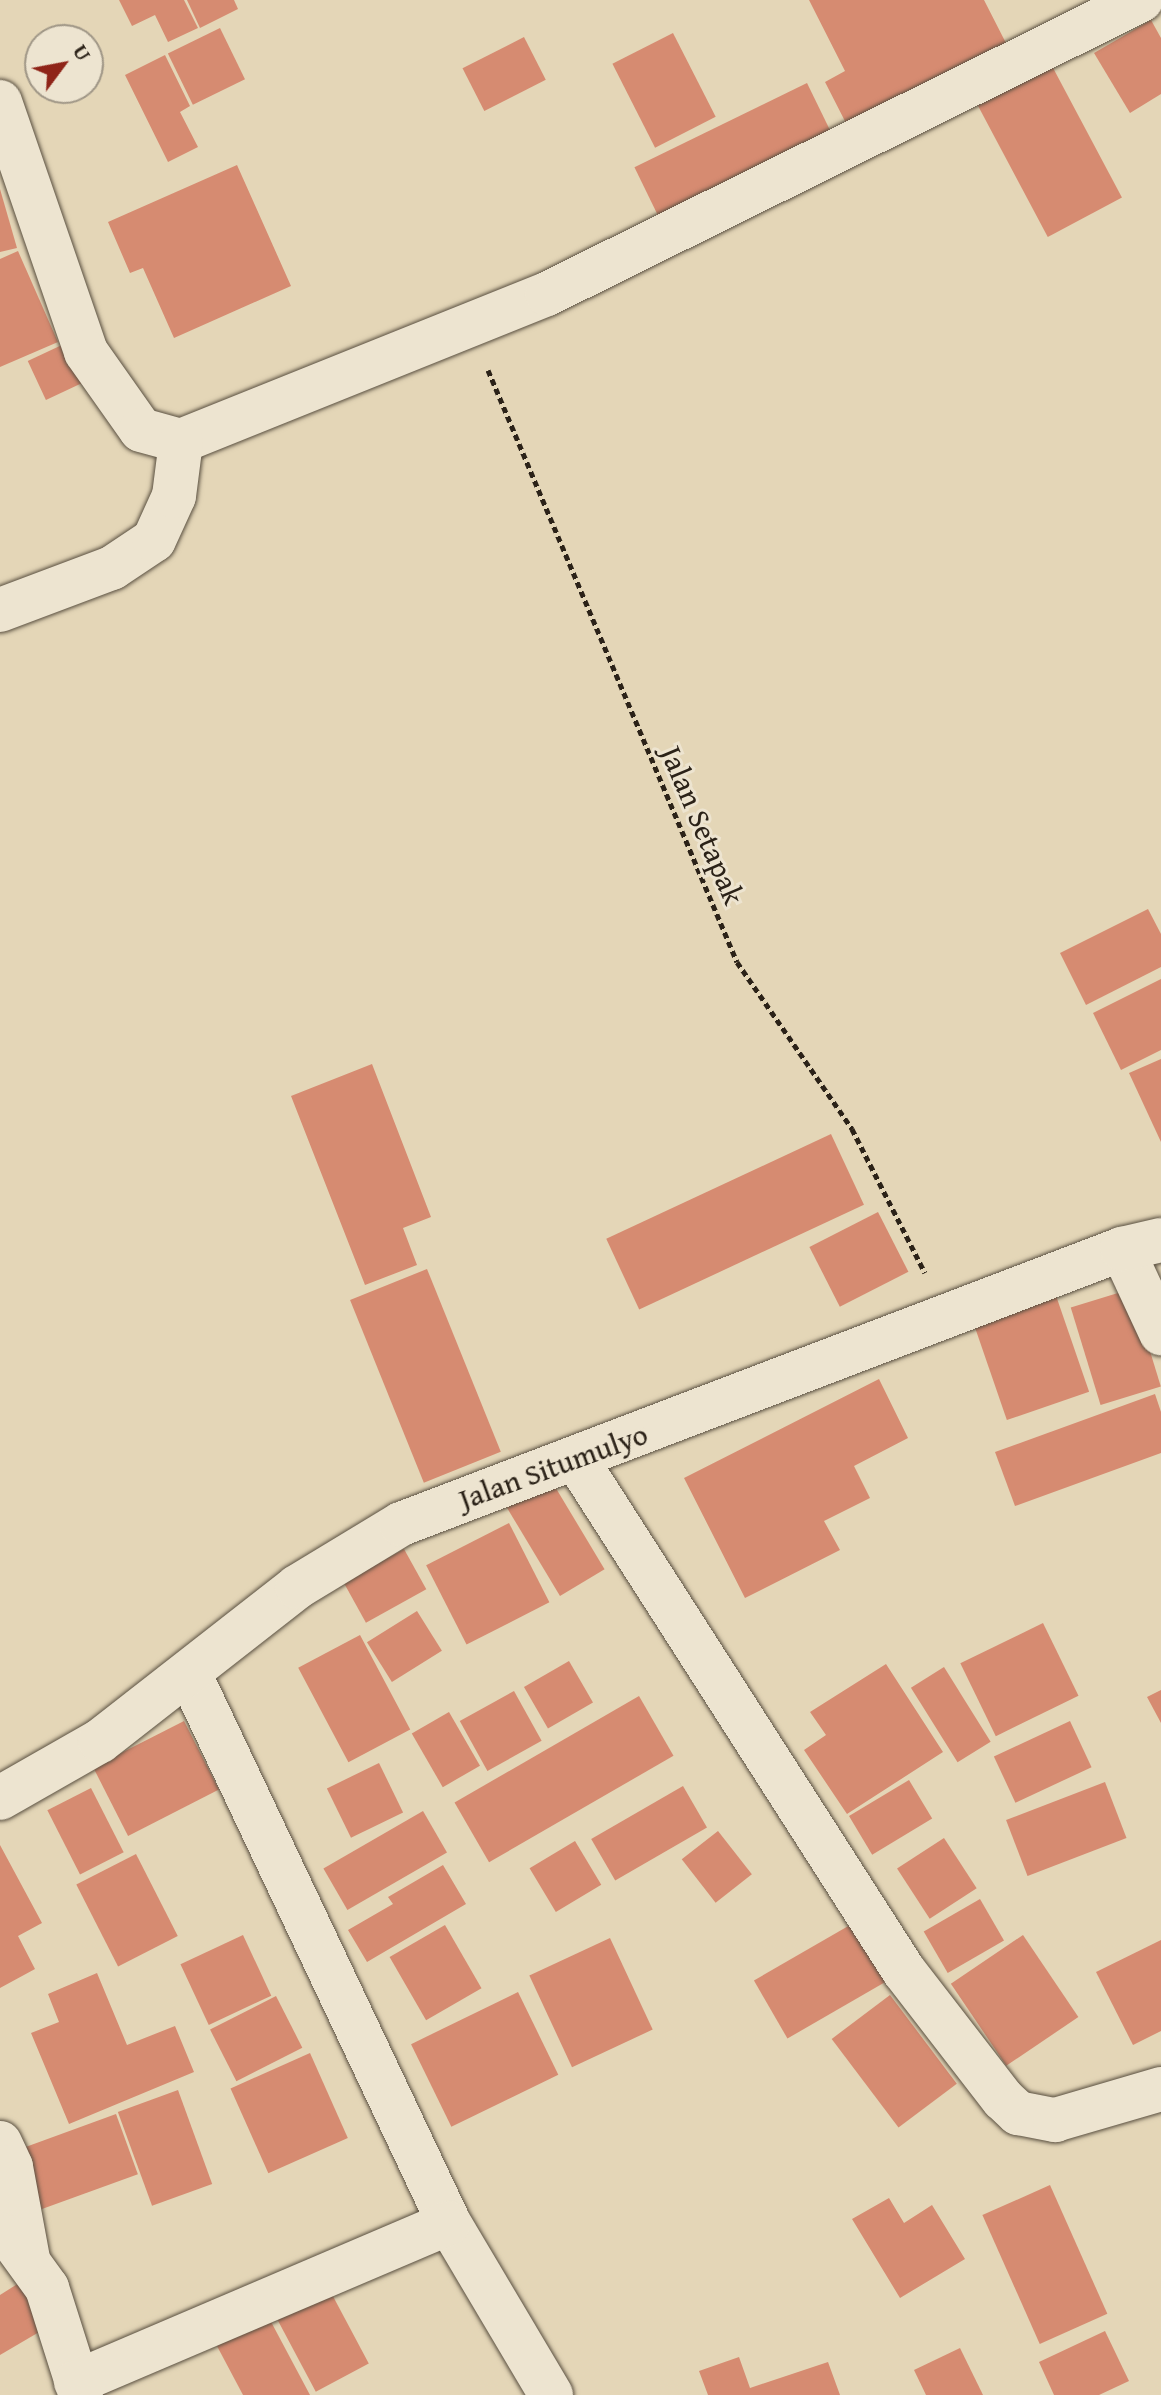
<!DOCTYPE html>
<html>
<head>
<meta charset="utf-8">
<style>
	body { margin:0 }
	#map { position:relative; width:1161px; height:2395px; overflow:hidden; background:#e4d6b7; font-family:"Gentium Book Plus",serif }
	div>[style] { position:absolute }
	.building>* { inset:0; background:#d68b71; transform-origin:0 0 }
	.path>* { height:5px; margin-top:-2.5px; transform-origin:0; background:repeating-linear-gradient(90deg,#2b2218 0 6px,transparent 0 10px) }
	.roads { filter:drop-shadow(0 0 2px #594f40) drop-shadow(0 0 2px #594f40) }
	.minor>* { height:44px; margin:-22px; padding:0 22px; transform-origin:22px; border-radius:22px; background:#ede4d0 }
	span { translate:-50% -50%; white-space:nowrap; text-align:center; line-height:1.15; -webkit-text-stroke:6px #ede4d0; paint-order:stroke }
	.street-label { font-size:30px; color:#2b2218 }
	.north { position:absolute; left:24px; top:24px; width:80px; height:80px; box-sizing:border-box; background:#ede4d0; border:2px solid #9f9686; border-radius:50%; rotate:58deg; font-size:22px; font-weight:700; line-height:32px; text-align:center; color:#2b2218 }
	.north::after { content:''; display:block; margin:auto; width:28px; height:36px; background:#8f2418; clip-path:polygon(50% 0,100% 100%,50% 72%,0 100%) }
</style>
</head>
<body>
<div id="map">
	<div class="building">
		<div style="clip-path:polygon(119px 0,184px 0,198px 28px,168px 42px,155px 15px,132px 26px)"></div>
		<div style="clip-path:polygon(187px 0,234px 0,238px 9px,200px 28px)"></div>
		<div style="clip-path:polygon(809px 0,984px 0,1009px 49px,849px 129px,825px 82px,845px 71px)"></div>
		<div style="clip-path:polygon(1151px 20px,1161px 38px,1161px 94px,1130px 113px,1094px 53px)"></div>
		<div style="left:220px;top:28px;width:57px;height:58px;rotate:64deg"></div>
		<div style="left:673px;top:33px;width:94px;height:68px;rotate:63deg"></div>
		<div style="left:524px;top:37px;width:48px;height:69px;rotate:63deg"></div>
		<div style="clip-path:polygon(165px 55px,190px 106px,180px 112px,198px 147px,168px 162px,125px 75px)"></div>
		<div style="left:1052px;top:66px;width:149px;height:84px;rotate:62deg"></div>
		<div style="left:807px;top:83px;width:57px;height:192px;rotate:64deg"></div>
		<div style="clip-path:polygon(237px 165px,291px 286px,174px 338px,143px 268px,130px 273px,108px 222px)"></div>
		<div style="clip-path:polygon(0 189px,17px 248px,0 252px)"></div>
		<div style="clip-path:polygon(18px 251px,58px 342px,0 367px,0 259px)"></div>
		<div style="left:64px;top:344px;width:43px;height:40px;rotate:65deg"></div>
		<div style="clip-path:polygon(1148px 909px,1161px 934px,1161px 967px,1086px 1005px,1060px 953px)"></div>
		<div style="clip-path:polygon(1161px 979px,1161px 1050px,1121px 1070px,1093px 1013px)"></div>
		<div style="clip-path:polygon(1161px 1059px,1161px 1142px,1129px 1073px)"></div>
		<div style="clip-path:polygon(372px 1064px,431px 1217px,403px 1228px,417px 1265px,365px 1285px,291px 1096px)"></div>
		<div style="left:831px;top:1134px;width:78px;height:248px;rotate:65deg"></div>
		<div style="left:878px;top:1212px;width:67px;height:77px;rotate:63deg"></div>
		<div style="left:427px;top:1269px;width:197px;height:83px;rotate:68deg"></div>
		<div style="left:1052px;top:1284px;width:114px;height:87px;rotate:71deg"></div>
		<div style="left:1131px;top:1289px;width:102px;height:63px;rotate:73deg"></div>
		<div style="clip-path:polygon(879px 1379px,908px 1438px,854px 1466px,870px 1498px,824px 1521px,840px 1550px,745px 1598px,684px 1478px)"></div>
		<div style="clip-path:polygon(1155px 1394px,1161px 1412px,1161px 1453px,1015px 1506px,995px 1452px)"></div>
		<div style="left:551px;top:1480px;width:104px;height:52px;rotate:59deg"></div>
		<div style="left:509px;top:1523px;width:89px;height:93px;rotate:63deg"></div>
		<div style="left:404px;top:1549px;width:46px;height:69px;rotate:61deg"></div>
		<div style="left:417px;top:1611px;width:47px;height:59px;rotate:58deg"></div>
		<div style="left:1043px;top:1623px;width:81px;height:92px;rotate:64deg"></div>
		<div style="left:360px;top:1635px;width:107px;height:70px;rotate:62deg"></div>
		<div style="left:569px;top:1661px;width:48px;height:52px;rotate:60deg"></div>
		<div style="clip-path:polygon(886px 1664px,943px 1752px,847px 1814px,804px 1750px,826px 1735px,810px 1712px)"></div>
		<div style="left:944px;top:1667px;width:88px;height:39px;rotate:58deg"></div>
		<div style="clip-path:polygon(1161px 1690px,1161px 1723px,1147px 1697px)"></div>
		<div style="left:514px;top:1691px;width:57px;height:62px;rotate:61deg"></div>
		<div style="left:639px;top:1696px;width:69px;height:213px;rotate:60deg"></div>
		<div style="left:449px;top:1712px;width:62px;height:43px;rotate:60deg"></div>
		<div style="left:184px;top:1721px;width:77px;height:102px;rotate:63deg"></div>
		<div style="left:1070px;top:1721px;width:51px;height:84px;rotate:65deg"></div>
		<div style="left:379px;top:1763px;width:55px;height:58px;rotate:64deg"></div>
		<div style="left:909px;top:1780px;width:45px;height:70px;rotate:59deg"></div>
		<div style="left:1105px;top:1782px;width:60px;height:106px;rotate:69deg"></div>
		<div style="left:683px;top:1786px;width:48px;height:106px;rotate:60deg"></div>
		<div style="left:91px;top:1788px;width:72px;height:49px;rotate:63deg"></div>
		<div style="left:423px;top:1811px;width:48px;height:115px;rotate:60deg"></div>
		<div style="left:718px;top:1831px;width:55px;height:46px;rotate:52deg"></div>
		<div style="left:944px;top:1838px;width:60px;height:56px;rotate:57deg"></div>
		<div style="left:575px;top:1841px;width:51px;height:53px;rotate:59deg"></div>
		<div style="clip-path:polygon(0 1845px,42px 1923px,18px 1936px,35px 1969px,0 1988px)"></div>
		<div style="left:136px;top:1854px;width:92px;height:67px;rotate:63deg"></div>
		<div style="clip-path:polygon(443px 1865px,466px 1904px,367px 1962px,348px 1930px,393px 1904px,388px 1897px)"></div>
		<div style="left:980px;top:1899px;width:48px;height:65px;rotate:60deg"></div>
		<div style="left:857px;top:1921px;width:67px;height:119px;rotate:60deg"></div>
		<div style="left:445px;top:1925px;width:73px;height:64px;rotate:60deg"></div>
		<div style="left:243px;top:1935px;width:67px;height:69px;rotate:65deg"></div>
		<div style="left:1023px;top:1935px;width:99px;height:87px;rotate:56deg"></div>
		<div style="left:610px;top:1938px;width:101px;height:89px;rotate:65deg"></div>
		<div style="clip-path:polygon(1161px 1940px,1161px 2031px,1133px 2045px,1096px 1972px)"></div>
		<div style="clip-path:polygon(97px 1973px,127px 2045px,175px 2026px,194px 2072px,69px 2124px,31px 2033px,59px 2022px,48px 1994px)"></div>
		<div style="left:518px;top:1992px;width:92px;height:119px;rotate:64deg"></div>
		<div style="left:890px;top:1995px;width:111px;height:73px;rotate:53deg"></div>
		<div style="left:276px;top:1996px;width:58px;height:74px;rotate:63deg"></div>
		<div style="left:310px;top:2053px;width:93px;height:87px;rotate:66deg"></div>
		<div style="left:178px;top:2090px;width:100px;height:64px;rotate:70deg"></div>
		<div style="left:116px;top:2114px;width:64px;height:102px;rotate:70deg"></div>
		<div style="left:1050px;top:2185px;width:141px;height:74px;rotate:66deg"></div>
		<div style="clip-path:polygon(889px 2198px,904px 2223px,932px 2205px,965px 2259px,900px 2298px,852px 2219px)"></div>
		<div style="clip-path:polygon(19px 2283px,46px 2328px,0 2355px,0 2295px)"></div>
		<div style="left:327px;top:2285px;width:89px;height:60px;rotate:62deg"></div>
		<div style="clip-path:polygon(269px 2318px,310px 2395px,243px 2395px,217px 2346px)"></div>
		<div style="clip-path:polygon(1105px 2331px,1129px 2381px,1099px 2395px,1054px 2395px,1039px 2362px)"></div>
		<div style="clip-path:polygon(960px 2348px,983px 2395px,926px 2395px,914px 2370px)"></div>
		<div style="clip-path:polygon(739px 2357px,750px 2388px,828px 2362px,840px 2395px,708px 2395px,699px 2371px)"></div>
	</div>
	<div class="path">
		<div style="left:488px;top:370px;width:642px;rotate:67.19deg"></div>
		<div style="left:737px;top:962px;width:203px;rotate:55.4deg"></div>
		<div style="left:852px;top:1129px;width:161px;rotate:63.1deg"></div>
	</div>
	<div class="roads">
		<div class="minor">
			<div style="left:0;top:102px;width:264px;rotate:71deg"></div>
			<div style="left:86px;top:352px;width:95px;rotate:54.8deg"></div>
			<div style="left:141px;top:430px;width:41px;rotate:15.4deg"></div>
			<div style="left:181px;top:441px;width:394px;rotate:-21.9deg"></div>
			<div style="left:547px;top:294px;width:663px;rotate:-26.33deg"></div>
			<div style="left:0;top:610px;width:120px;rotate:-20.6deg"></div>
			<div style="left:112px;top:568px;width:50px;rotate:-33.7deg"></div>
			<div style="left:154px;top:540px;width:48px;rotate:-65.6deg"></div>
			<div style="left:174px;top:496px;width:55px;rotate:-82.7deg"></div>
			<div style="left:1122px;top:1249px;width:93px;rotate:65.1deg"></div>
			<div style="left:576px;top:1459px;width:608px;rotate:57.36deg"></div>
			<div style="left:904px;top:1971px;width:162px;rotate:52.3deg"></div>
			<div style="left:1003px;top:2099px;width:21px;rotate:43deg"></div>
			<div style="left:1018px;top:2113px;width:38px;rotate:11deg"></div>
			<div style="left:1055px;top:2120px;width:110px;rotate:-16.3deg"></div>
			<div style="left:190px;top:1675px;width:606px;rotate:64.7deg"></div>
			<div style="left:449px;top:2223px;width:200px;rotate:59.3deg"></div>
			<div style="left:0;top:1798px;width:115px;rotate:-29.7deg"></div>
			<div style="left:100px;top:1741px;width:250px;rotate:-38deg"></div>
			<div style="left:297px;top:1587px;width:122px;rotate:-31.2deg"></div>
			<div style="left:401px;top:1524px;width:772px;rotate:-20.88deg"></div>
			<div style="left:1122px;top:1249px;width:40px;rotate:-13deg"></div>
			<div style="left:0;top:2143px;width:26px;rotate:65deg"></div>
			<div style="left:11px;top:2167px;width:94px;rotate:79.5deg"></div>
			<div style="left:0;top:2234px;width:10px;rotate:17deg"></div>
			<div style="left:10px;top:2237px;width:63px;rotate:54deg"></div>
			<div style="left:47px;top:2288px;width:112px;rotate:72.4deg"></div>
			<div style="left:76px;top:2382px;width:405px;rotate:-23.1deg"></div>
		</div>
	</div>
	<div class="street-label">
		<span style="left:703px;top:825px;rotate:67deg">Jalan Setapak</span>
		<span style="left:553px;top:1466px;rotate:-20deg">Jalan Situmulyo</span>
	</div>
	<div class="north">U</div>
</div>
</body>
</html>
